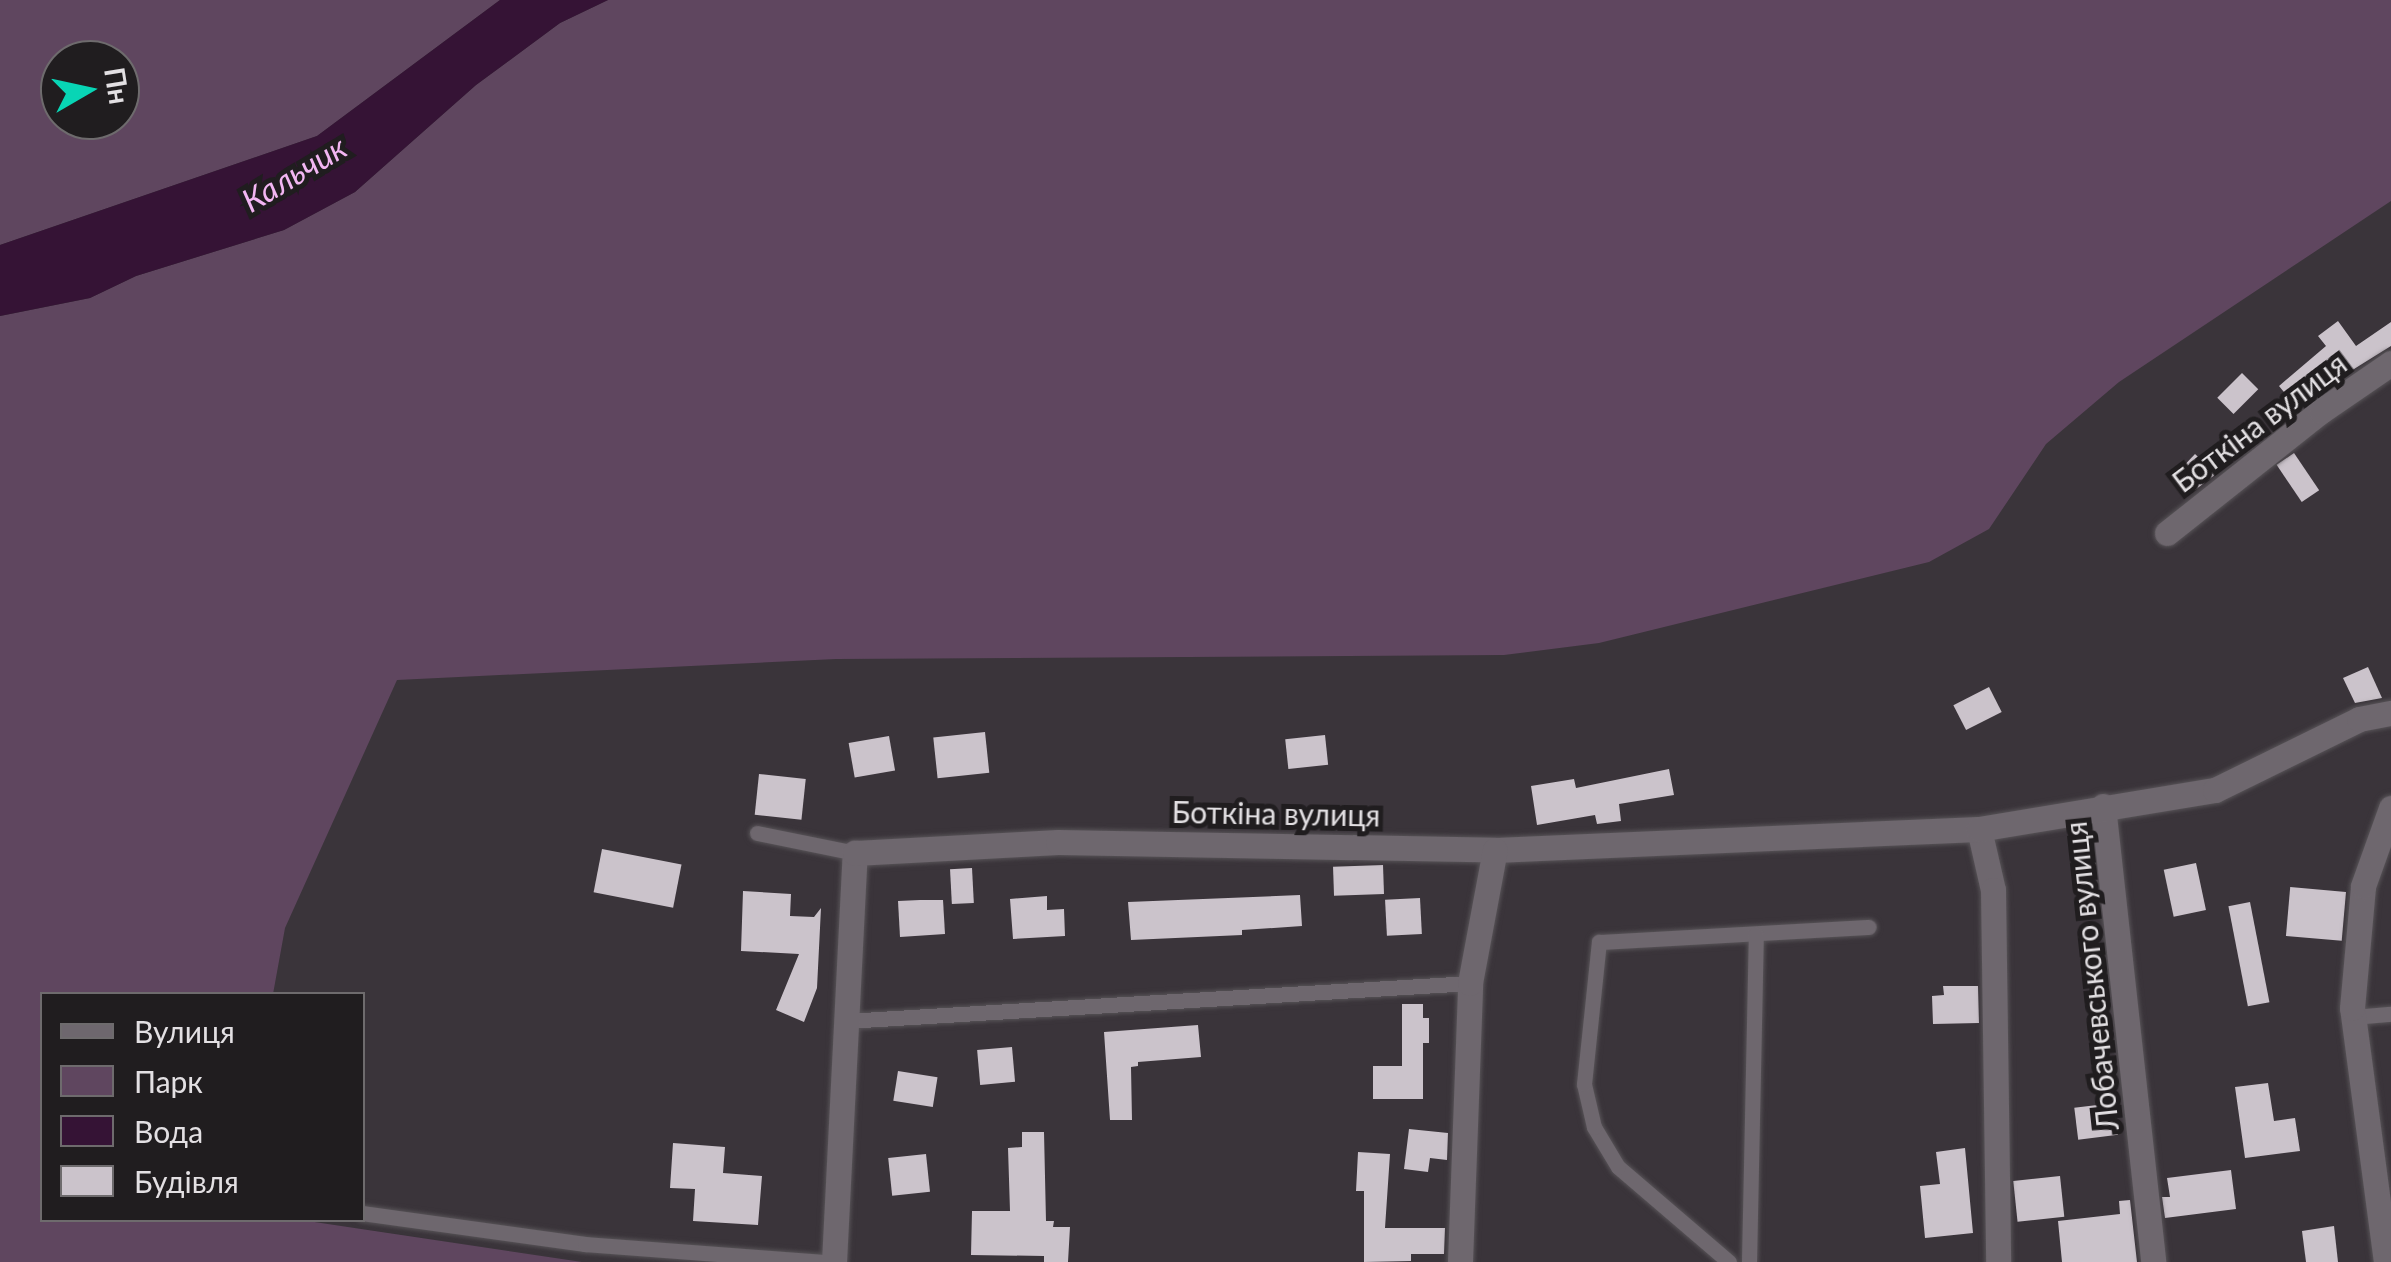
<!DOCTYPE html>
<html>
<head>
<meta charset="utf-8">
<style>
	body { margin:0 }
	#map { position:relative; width:2391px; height:1262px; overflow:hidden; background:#3a343a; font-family:Lato,sans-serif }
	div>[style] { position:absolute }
	.green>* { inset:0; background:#5f465f }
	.water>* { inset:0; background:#351335 }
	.building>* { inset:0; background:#cbc3cb; transform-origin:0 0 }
	.roads { filter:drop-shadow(0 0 2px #575357) drop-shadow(0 0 2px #575357) }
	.service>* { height:15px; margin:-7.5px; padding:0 7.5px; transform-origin:7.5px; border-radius:7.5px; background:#6e676e }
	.minor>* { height:25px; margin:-12.5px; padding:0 12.5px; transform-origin:12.5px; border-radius:12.5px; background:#6e676e }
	span { translate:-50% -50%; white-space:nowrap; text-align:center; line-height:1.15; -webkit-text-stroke:10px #201d1f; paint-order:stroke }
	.street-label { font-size:30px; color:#e3e0e3 }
	.water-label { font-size:32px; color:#f2b6f2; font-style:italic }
	.legend { position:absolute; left:40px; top:992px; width:325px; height:230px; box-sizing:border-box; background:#201d1f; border:2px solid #6e6b6d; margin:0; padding:12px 18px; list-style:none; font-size:30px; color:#e3e0e3 }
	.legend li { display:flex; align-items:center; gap:20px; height:50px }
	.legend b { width:50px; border:2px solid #6e6b6d }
	.north { position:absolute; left:40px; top:40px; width:100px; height:100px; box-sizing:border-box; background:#201d1f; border:2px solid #6e6b6d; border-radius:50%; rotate:81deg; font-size:28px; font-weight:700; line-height:40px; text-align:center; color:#e3e0e3 }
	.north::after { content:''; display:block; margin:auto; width:35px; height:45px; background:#08d5b5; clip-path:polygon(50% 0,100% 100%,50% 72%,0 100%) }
</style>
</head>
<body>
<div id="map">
	<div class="green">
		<div style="clip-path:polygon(evenodd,0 0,500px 0,317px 136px,0 245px,0 0,60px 60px,120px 60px,120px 120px,60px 120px,60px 60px)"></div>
		<div style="clip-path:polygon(608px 0,2391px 0,2391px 201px,2119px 382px,2046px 444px,1989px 529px,1929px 562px,1599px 643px,1504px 655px,836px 659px,397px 680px,285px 928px,273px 994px,42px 994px,42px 1220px,301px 1220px,582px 1262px,0 1262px,0 316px,90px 298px,136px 276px,284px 230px,355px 192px,476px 85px,560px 23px)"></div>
	</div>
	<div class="water">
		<div style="clip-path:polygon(500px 0,608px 0,560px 23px,476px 85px,355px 192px,284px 230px,136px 276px,90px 298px,0 316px,0 245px,317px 136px)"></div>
	</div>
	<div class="building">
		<div style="clip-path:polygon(2338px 321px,2356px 346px,2391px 322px,2391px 346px,2346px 374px,2343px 370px,2298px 409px,2279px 386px,2326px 346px,2318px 336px)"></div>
		<div style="left:2242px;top:373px;width:23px;height:35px;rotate:45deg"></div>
		<div style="left:2294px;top:453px;width:45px;height:21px;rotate:56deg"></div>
		<div style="clip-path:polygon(2195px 454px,2216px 474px,2195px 490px,2177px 473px)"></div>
		<div style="clip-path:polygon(2368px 667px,2382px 698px,2355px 703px,2343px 678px)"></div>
		<div style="left:1989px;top:687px;width:28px;height:40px;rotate:63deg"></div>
		<div style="left:985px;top:732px;width:41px;height:52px;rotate:84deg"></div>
		<div style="left:1325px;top:735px;width:30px;height:40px;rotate:84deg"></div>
		<div style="left:889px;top:736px;width:35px;height:41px;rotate:80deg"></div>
		<div style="clip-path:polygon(1669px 769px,1674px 795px,1619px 804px,1621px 821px,1597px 824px,1595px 815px,1537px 825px,1531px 786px,1574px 779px,1576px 788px)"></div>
		<div style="left:759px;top:774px;width:47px;height:41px;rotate:6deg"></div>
		<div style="left:602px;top:849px;width:81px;height:44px;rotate:11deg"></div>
		<div style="left:2196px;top:863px;width:48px;height:33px;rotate:78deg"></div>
		<div style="left:1383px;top:865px;width:29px;height:50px;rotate:88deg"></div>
		<div style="left:972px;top:868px;width:35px;height:22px;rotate:87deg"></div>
		<div style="clip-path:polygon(743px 891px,791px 894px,790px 916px,814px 917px,821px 908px,817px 988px,804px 1022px,776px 1010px,799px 954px,741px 951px)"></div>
		<div style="left:2346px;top:892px;width:49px;height:56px;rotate:95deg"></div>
		<div style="clip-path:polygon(1300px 895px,1302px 926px,1242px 930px,1242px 935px,1131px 940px,1128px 902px)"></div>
		<div style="clip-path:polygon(1047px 896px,1047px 910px,1064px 909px,1065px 936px,1013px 939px,1010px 899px)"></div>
		<div style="left:1420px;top:898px;width:36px;height:35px;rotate:87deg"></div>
		<div style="clip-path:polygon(920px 900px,943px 900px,945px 934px,900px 937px,898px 901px)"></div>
		<div style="left:2250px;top:902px;width:102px;height:22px;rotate:79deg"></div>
		<div style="clip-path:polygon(1943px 986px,1978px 986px,1979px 1023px,1933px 1024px,1932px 996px,1944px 995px)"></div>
		<div style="clip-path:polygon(1402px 1004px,1423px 1004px,1423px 1018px,1429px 1018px,1429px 1043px,1423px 1043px,1423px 1099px,1373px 1099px,1373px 1066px,1402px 1066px)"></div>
		<div style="clip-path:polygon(1198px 1025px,1201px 1057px,1138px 1062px,1138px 1066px,1131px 1067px,1132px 1120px,1110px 1120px,1104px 1032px)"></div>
		<div style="left:1012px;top:1047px;width:35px;height:35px;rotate:85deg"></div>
		<div style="left:898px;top:1071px;width:40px;height:30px;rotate:9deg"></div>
		<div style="clip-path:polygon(2268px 1083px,2274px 1121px,2295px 1118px,2300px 1151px,2245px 1158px,2235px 1087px)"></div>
		<div style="left:2114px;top:1103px;width:32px;height:40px;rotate:83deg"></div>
		<div style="clip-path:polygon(1409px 1129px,1448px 1133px,1447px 1160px,1430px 1158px,1428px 1172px,1404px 1169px)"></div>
		<div style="clip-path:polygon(1022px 1132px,1044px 1132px,1046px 1221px,1054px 1221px,1053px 1227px,1070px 1227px,1068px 1262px,1044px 1262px,1044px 1256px,971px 1255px,972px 1211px,1010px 1211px,1008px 1148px,1022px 1147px)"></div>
		<div style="clip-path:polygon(673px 1143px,725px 1147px,723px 1173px,762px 1176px,758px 1225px,693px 1221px,695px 1189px,670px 1188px)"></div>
		<div style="clip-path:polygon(1965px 1148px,1973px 1233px,1925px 1238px,1920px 1186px,1940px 1184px,1936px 1152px)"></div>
		<div style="clip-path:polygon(1358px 1152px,1390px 1154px,1385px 1228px,1445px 1228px,1444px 1254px,1411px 1254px,1411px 1261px,1364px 1262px,1364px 1191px,1356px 1191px)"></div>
		<div style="left:926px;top:1154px;width:38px;height:38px;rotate:84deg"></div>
		<div style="clip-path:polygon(2231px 1170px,2236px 1209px,2165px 1218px,2162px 1197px,2170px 1197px,2167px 1178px)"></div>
		<div style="left:2060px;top:1176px;width:41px;height:47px;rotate:84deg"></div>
		<div style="clip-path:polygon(2130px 1200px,2137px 1262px,2062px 1262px,2058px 1221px,2120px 1214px,2119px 1201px)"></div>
		<div style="clip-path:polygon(2334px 1226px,2338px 1262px,2306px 1262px,2302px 1231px)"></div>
	</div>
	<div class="roads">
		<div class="service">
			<div style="left:757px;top:833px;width:100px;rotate:11.5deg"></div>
			<div style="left:2353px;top:1017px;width:38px;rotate:-5deg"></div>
			<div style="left:846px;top:1021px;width:625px;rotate:-3.48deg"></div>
			<div style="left:362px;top:1213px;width:225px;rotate:7.9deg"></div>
			<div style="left:585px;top:1244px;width:239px;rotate:4.3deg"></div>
			<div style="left:1729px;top:1262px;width:146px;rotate:-139.4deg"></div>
			<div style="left:1618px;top:1167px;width:47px;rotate:-121deg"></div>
			<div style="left:1594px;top:1127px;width:44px;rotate:-103.1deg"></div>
			<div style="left:1584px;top:1084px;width:143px;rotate:-84deg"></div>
			<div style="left:1599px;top:942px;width:270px;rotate:-3.2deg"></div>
			<div style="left:1749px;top:1262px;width:328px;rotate:-88.8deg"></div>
		</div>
		<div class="minor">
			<div style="left:2167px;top:533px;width:196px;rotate:-38.4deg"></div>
			<div style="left:2321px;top:411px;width:85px;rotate:-34.4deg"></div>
			<div style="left:2103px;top:806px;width:459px;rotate:83.7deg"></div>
			<div style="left:1979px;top:829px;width:63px;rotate:77.1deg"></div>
			<div style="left:1993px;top:890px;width:372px;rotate:89.2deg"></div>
			<div style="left:834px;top:1262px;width:410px;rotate:-87.1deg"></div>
			<div style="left:855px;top:853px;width:203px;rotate:-3.1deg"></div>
			<div style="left:1058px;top:842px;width:437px;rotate:1deg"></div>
			<div style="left:1495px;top:850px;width:484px;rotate:-2.5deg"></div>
			<div style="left:1979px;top:829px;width:239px;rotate:-9.4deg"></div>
			<div style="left:2215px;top:790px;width:161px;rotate:-26.2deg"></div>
			<div style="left:2359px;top:719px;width:33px;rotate:-11deg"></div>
			<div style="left:1460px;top:1262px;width:279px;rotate:-87.9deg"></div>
			<div style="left:1470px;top:983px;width:135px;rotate:-79.4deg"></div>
			<div style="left:2386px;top:1262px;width:256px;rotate:-97.6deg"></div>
			<div style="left:2352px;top:1008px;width:122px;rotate:-84.8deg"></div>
			<div style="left:2363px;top:886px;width:83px;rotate:-70.3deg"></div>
		</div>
	</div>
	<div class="street-label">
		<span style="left:2259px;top:422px;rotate:-37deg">Боткіна вулиця</span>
		<span style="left:1276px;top:813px;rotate:1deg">Боткіна вулиця</span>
		<span style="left:2091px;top:976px;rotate:-96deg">Лобачевського вулиця</span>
	</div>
	<div class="water-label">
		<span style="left:294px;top:174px;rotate:-31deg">Кальчик</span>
	</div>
	<ul class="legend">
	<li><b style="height:12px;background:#6e676e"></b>Вулиця</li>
	<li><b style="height:28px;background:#5f465f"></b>Парк</li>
	<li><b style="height:28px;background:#351335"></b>Вода</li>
	<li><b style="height:28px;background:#cbc3cb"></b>Будівля</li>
	</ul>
	<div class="north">Пн</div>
</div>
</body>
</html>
